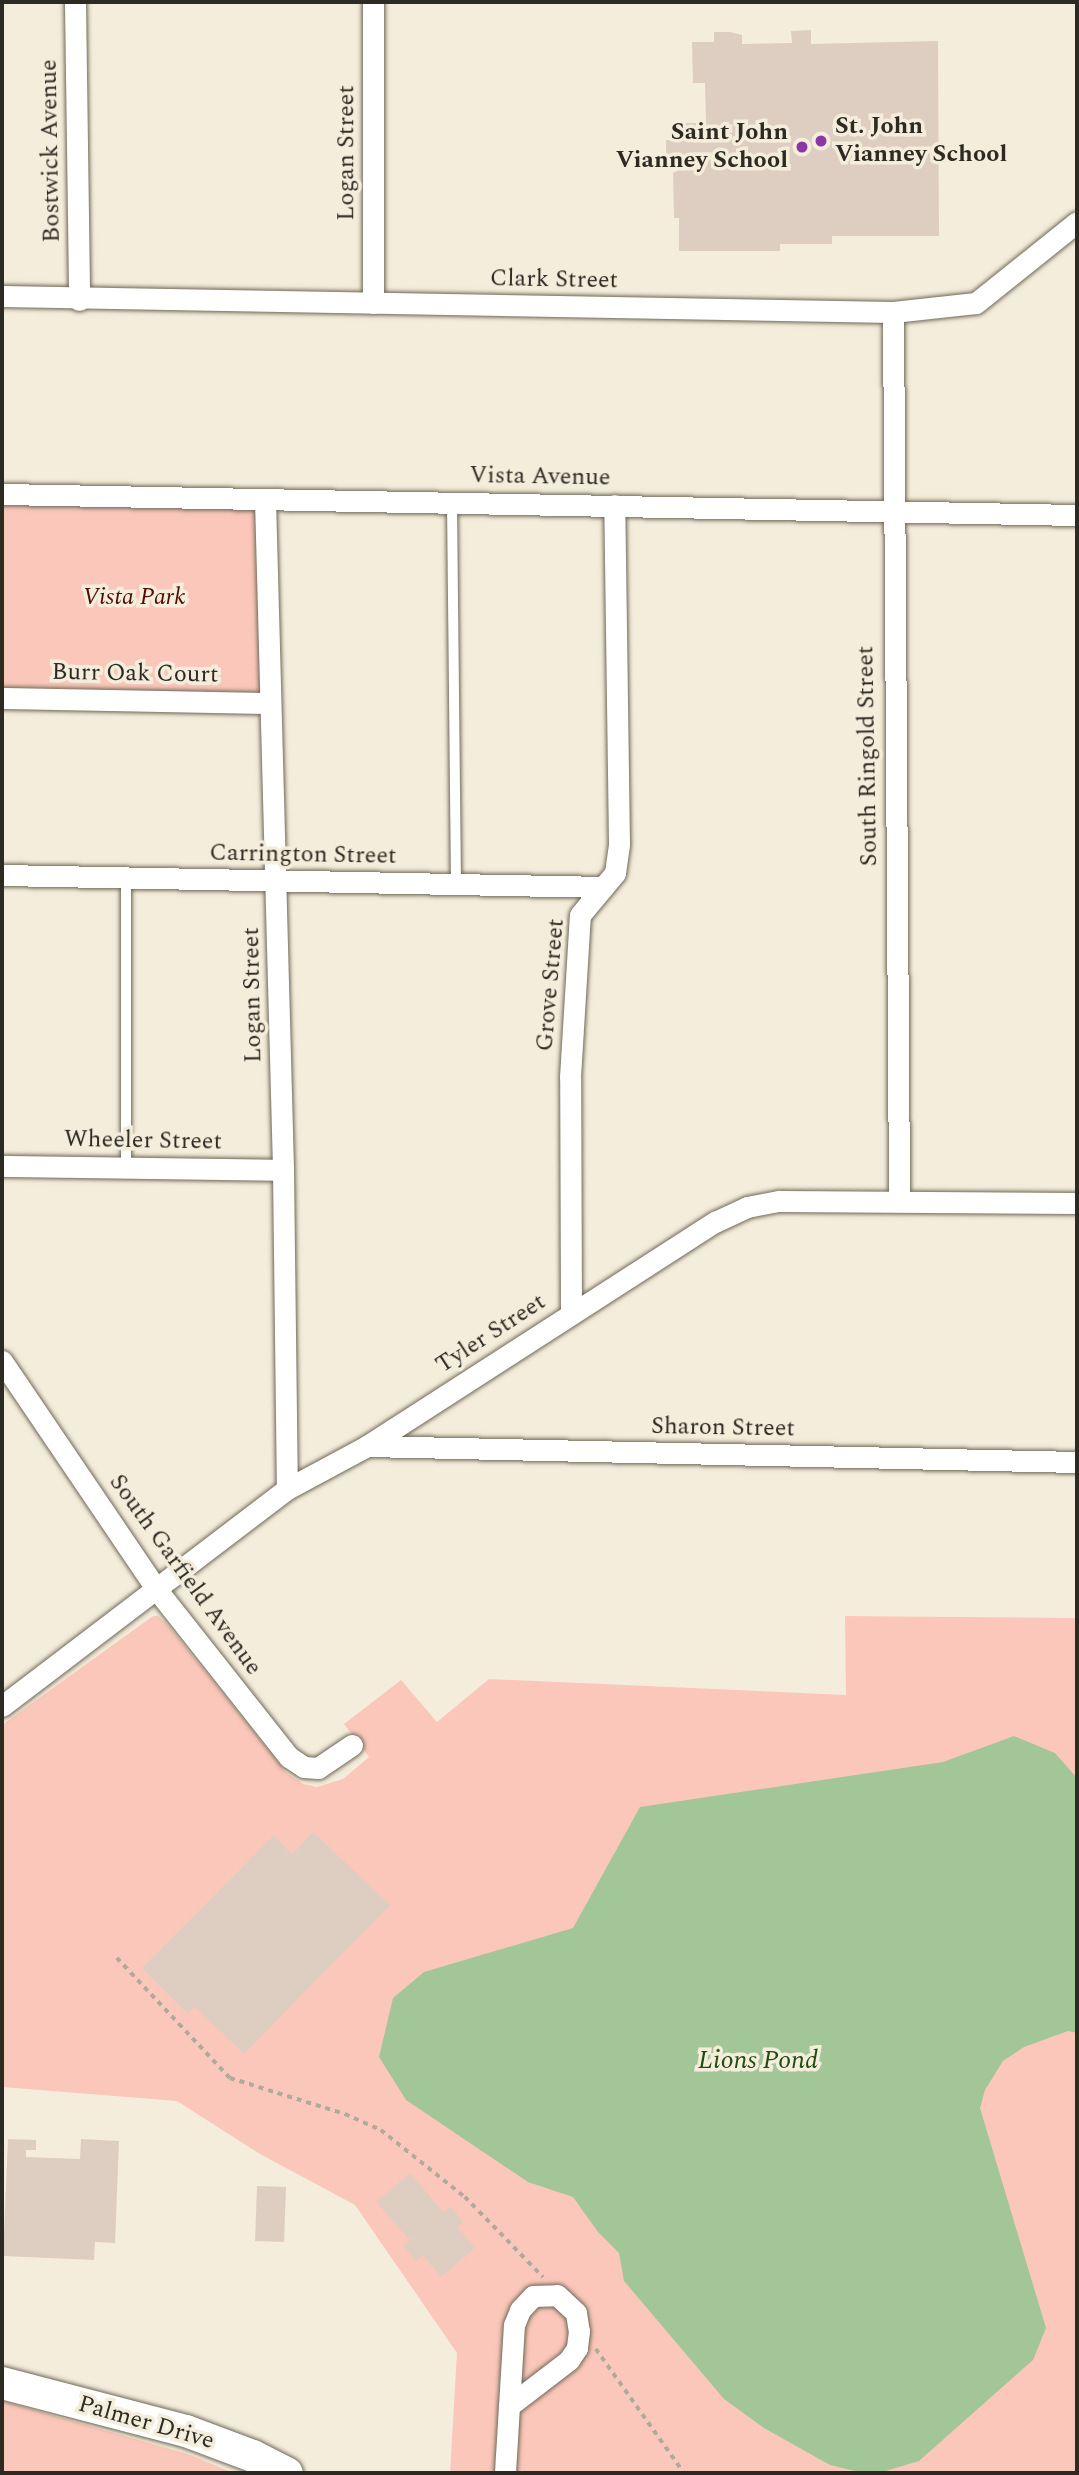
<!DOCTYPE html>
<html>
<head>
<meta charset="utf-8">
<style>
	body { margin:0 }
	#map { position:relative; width:1079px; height:2475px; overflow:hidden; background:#f5eddb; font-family:Spectral,serif }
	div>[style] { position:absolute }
	.green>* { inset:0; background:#fbc7ba; transform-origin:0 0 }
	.water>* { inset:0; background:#a3c699 }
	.building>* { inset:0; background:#decec1; transform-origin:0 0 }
	.path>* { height:3.5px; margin-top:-1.75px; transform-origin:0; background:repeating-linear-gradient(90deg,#b0aa9c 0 5px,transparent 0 10px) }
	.roads { filter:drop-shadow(0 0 2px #6f6858) drop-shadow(0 0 2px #6f6858) }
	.lane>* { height:10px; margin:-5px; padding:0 5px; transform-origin:5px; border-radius:5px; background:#fff }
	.street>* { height:21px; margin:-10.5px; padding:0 10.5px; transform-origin:10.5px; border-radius:10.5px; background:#fff }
	.secondary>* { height:32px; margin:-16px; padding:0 16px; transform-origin:16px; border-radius:16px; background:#fff }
	.dots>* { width:19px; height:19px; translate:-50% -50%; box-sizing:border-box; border:4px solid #f5eddb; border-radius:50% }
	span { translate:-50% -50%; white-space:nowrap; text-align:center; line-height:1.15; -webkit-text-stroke:7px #f5eddb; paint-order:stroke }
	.poi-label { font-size:24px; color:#2d2a24; font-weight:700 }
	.left { translate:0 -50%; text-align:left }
	.right { translate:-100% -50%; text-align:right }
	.street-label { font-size:24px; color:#2d2a24 }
	.park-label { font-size:24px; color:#510d00; font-style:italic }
	.water-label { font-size:26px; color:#1f4c0f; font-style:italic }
	.frame { position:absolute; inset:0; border:4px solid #2d2a24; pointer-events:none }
</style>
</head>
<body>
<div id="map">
	<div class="green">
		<div style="left:2px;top:494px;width:263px;height:204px;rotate:1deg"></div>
		<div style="clip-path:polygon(153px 1616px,158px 1616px,167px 1624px,287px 1773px,303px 1784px,317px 1787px,343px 1779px,369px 1757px,344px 1724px,401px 1680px,437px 1722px,489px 1679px,846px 1695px,845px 1616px,1077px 1618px,1077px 2473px,450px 2473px,457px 2353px,355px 2205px,260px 2154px,177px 2101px,2px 2087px,2px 1725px)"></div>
		<div style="clip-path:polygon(2px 2401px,188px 2454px,233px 2473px,2px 2473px)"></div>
	</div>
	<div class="water">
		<div style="clip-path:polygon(1014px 1736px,1055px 1753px,1077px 1778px,1077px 2033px,1068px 2031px,1024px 2047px,1003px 2061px,985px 2090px,980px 2108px,1046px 2328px,1033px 2360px,919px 2461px,879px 2473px,863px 2473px,830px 2465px,764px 2428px,724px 2399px,624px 2281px,619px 2253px,598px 2232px,573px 2197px,528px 2182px,406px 2100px,379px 2057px,393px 1998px,424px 1972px,573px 1928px,640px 1807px,943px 1762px)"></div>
	</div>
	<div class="building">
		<div style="clip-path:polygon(811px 30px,811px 44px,938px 41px,939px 236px,832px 236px,832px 244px,780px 244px,780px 251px,679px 251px,679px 218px,674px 218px,673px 173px,679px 170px,679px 155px,666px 155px,666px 140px,678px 140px,678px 123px,706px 123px,705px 83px,693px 83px,692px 42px,714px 42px,714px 32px,730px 32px,742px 35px,742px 44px,792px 43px,791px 31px)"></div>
		<div style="clip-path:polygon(313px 1832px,390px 1905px,244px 2054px,195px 2007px,187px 2013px,142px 1968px,274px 1835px,292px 1854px)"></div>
		<div style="clip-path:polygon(8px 2139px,36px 2140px,36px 2150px,26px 2150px,26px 2157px,80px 2159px,81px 2139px,119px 2141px,115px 2243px,95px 2242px,94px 2260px,3px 2256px)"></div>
		<div style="clip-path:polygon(410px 2173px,443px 2212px,450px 2206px,463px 2222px,457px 2227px,475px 2248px,441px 2277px,423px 2255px,416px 2261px,403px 2246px,410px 2240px,376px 2202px)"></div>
		<div style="left:257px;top:2186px;width:29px;height:55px;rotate:2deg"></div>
	</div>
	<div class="path">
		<div style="left:117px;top:1958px;width:165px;rotate:46.7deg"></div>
		<div style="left:230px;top:2078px;width:121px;rotate:17.4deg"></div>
		<div style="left:345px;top:2114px;width:39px;rotate:24deg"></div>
		<div style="left:381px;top:2130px;width:107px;rotate:38.6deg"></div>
		<div style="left:465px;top:2197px;width:112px;rotate:45.7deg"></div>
		<div style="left:596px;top:2349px;width:152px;rotate:54.6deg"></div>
	</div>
	<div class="roads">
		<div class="lane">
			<div style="left:452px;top:502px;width:382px;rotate:89.4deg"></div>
			<div style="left:126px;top:878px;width:290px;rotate:90deg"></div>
		</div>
		<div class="street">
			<div style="left:75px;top:2px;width:298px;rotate:89.2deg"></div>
			<div style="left:2px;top:296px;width:891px;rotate:1.03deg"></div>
			<div style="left:893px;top:312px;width:83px;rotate:-6.2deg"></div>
			<div style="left:976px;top:303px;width:129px;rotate:-38.7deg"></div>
			<div style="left:373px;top:303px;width:301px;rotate:-90deg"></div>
			<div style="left:893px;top:312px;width:888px;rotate:89.61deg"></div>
			<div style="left:2px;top:494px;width:1075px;rotate:1.12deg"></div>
			<div style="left:265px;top:499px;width:671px;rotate:88.46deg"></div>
			<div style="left:283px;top:1170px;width:319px;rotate:89.3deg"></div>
			<div style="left:2px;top:698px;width:266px;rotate:1.1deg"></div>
			<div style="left:2px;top:875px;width:601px;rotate:1.14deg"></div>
			<div style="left:2px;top:1166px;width:281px;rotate:0.8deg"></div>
			<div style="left:571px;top:1313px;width:236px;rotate:-90.2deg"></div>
			<div style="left:570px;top:1077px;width:162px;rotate:-86.5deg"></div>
			<div style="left:580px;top:915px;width:55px;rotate:-50.2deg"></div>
			<div style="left:615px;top:873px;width:29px;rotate:-82deg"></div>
			<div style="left:619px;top:844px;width:339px;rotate:-90.8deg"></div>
			<div style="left:2px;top:1361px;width:277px;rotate:55.9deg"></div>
			<div style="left:157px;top:1590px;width:213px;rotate:51.7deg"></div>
			<div style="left:289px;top:1757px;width:18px;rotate:34deg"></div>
			<div style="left:304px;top:1767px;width:14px;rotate:4deg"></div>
			<div style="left:318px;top:1768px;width:41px;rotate:-34.1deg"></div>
			<div style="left:367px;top:1446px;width:710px;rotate:1.29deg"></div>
			<div style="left:2px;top:1706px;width:358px;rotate:-37.3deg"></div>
			<div style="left:287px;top:1489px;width:91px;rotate:-28.3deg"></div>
			<div style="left:367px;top:1446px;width:414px;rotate:-32.8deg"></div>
			<div style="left:715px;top:1222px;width:35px;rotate:-25deg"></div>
			<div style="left:747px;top:1207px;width:33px;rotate:-11deg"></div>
			<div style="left:779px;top:1201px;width:298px;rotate:0.4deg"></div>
			<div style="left:505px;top:2473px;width:17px;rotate:-87deg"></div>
			<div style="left:506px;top:2456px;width:50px;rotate:-86.6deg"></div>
			<div style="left:509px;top:2406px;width:81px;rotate:-86.5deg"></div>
			<div style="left:514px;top:2325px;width:16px;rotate:-68deg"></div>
			<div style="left:520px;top:2310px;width:19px;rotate:-47deg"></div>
			<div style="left:533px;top:2296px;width:24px;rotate:-2deg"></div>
			<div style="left:557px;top:2295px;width:26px;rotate:43deg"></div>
			<div style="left:576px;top:2313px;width:18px;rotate:81deg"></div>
			<div style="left:579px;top:2331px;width:17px;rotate:97deg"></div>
			<div style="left:577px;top:2348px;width:14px;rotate:124deg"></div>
			<div style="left:569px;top:2360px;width:76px;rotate:142.5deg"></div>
		</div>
		<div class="secondary">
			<div style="left:2px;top:2383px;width:190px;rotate:14.6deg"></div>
			<div style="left:186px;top:2431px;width:72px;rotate:20.5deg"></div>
			<div style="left:253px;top:2456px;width:38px;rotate:27deg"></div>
		</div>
	</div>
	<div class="dots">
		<div style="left:821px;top:141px;background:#8a38a7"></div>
		<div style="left:802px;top:147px;background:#8a38a7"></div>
	</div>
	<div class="poi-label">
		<span class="left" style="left:835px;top:141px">St. John<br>Vianney School</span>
		<span class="right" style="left:788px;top:147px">Saint John<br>Vianney School</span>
	</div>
	<div class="street-label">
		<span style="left:51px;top:151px;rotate:-91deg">Bostwick Avenue</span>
		<span style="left:347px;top:153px;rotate:-90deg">Logan Street</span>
		<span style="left:554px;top:280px;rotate:1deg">Clark Street</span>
		<span style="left:540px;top:477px;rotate:1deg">Vista Avenue</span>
		<span style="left:135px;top:674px;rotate:1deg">Burr Oak Court</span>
		<span style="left:868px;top:756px;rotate:-91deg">South Ringold Street</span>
		<span style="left:303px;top:855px;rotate:1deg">Carrington Street</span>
		<span style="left:551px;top:985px;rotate:-85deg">Grove Street</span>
		<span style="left:253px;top:995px;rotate:-91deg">Logan Street</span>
		<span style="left:143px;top:1141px;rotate:1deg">Wheeler Street</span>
		<span style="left:491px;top:1334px;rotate:-33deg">Tyler Street</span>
		<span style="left:723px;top:1428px;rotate:1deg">Sharon Street</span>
		<span style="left:185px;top:1575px;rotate:54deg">South Garfield Avenue</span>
		<span style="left:146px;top:2423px;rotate:16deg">Palmer Drive</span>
	</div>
	<div class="park-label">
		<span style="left:134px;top:598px">Vista Park</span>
	</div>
	<div class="water-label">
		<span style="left:758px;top:2061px">Lions Pond</span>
	</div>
	<div class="frame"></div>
</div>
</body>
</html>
